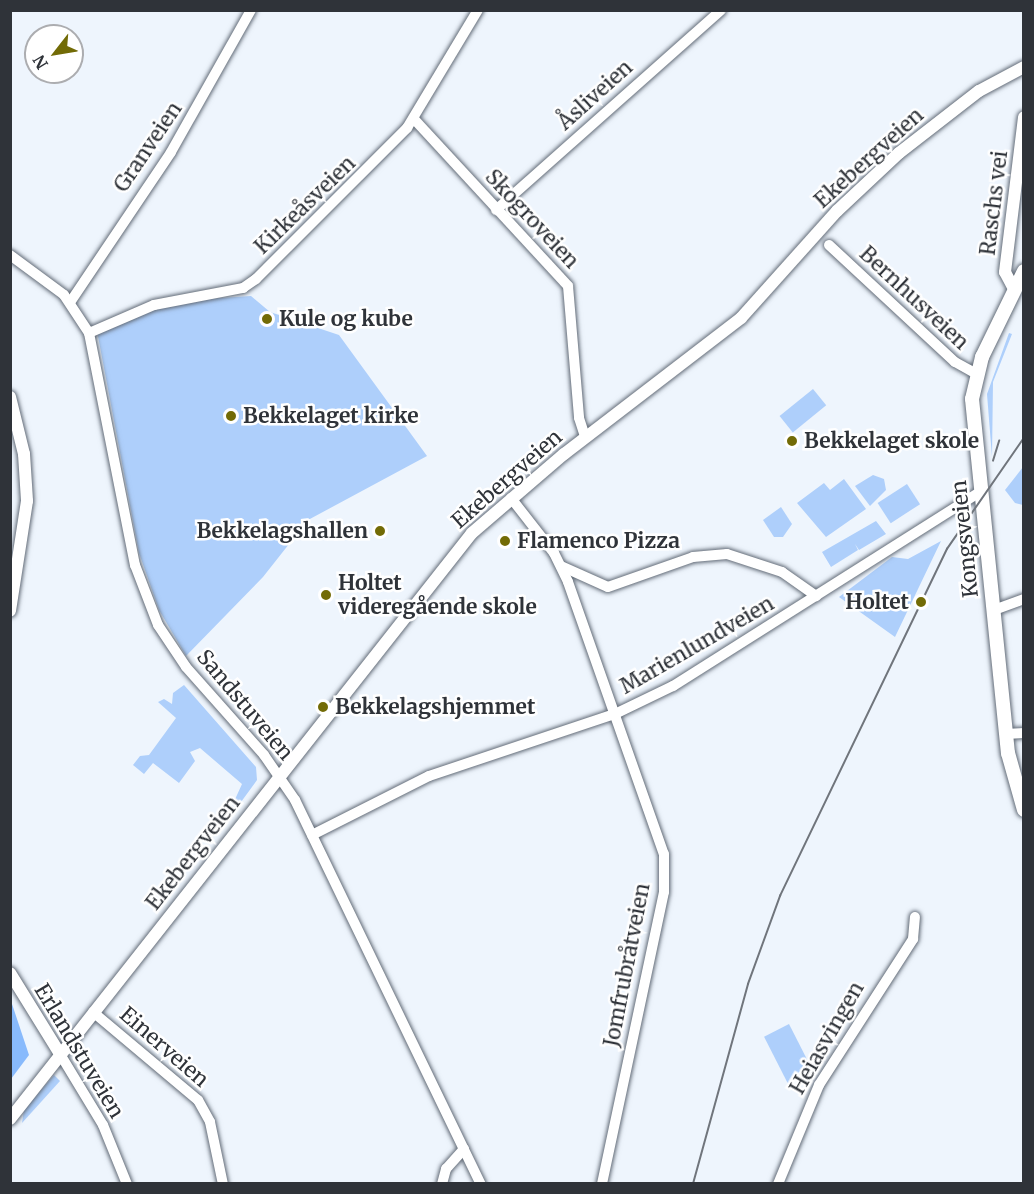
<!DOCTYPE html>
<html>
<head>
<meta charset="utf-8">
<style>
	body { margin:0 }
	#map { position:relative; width:1034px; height:1194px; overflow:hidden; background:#eef5fd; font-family:Merriweather,serif }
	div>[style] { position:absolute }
	.green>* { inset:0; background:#aecffb; transform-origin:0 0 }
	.forest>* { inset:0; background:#88bafc }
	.roads { filter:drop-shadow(0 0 2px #636c78) drop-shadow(0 0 2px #636c78) }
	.minor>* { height:10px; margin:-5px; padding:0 5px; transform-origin:5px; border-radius:5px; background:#fff }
	.tertiary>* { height:12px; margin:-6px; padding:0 6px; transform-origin:6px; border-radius:6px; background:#fff }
	.secondary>* { height:14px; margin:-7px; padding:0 7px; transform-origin:7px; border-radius:7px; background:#fff }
	.tram>* { height:1.5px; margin:-0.75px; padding:0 0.75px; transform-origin:0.75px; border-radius:0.75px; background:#70757c }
	.dots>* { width:16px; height:16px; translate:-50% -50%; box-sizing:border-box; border:3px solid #fff; border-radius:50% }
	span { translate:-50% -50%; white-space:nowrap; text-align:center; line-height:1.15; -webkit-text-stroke:5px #fff; paint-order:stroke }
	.street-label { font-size:21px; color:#2f3339 }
	.poi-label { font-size:21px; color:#2f3339; font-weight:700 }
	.left { translate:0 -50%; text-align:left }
	.right { translate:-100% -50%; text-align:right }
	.frame { position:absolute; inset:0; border:12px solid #2f3339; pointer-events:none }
	.north { position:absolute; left:24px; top:24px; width:60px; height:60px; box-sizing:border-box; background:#fff; border:2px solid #acadb0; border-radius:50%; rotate:239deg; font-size:16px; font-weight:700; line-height:24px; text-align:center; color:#2f3339 }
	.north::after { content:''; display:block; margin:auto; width:21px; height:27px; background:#726b06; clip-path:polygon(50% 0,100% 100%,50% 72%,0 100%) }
</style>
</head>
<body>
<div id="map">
	<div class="green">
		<div style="clip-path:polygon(251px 296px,270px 312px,339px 335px,427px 456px,308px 520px,263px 577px,186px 656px,159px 610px,139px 553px,97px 331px,172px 301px)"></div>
		<div style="clip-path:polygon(1009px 333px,1012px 334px,993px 382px,992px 457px,987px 394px)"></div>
		<div style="left:813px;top:389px;width:21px;height:43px;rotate:51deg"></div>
		<div style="clip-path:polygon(1023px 467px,1023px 505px,1015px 503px,1005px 490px)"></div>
		<div style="clip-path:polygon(873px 475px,884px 479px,886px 490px,870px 506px,855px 486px)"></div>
		<div style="clip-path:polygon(844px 479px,866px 509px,826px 537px,797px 503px,824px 483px,830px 490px)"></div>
		<div style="left:907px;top:484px;width:24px;height:35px;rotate:57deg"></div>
		<div style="clip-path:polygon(781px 507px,792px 524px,783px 537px,774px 537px,763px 520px)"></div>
		<div style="clip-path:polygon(876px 521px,886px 534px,859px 550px,855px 544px,858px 550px,831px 567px,822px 552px)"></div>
		<div style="clip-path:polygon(941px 541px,895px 637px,839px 597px,892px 557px,908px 559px)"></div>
		<div style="clip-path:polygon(184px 685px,256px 767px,257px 780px,233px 813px,232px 806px,242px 784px,200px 748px,190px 752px,195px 761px,179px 783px,153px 763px,144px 774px,133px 765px,140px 756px,149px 755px,176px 718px,158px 702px,164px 699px,172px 704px,173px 693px)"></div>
		<div style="left:789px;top:1024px;width:53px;height:28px;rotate:63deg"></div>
		<div style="clip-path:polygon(54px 1075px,60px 1081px,22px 1123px,24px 1110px)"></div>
	</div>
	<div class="forest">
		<div style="clip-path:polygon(11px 1001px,29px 1055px,11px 1079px,10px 1079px)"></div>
	</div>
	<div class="roads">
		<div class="minor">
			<div style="left:414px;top:119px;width:227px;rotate:47.3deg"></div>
			<div style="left:568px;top:286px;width:132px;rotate:85.2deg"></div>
			<div style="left:579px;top:418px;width:20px;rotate:72deg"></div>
			<div style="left:496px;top:210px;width:301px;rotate:-41.6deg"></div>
			<div style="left:829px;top:245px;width:172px;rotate:42.9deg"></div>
			<div style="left:955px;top:362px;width:25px;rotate:29deg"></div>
			<div style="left:10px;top:255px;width:67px;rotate:36.5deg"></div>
			<div style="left:64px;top:295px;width:45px;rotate:56.7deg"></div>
			<div style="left:89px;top:333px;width:237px;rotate:78.8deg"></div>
			<div style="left:135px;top:565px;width:64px;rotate:69deg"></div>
			<div style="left:158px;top:625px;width:50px;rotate:56.3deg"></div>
			<div style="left:186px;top:667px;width:118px;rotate:48.4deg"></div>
			<div style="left:264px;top:755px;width:55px;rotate:55.4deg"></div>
			<div style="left:295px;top:800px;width:427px;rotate:64.2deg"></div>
			<div style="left:71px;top:301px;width:179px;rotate:-56.1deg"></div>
			<div style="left:171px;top:152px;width:163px;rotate:-60.6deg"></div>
			<div style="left:89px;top:333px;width:71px;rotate:-23.3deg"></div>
			<div style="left:154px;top:305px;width:91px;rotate:-10.8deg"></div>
			<div style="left:243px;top:288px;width:16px;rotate:-35deg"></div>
			<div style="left:256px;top:279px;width:214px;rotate:-45deg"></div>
			<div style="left:407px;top:128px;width:138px;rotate:-59deg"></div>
			<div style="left:511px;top:498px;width:70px;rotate:52deg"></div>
			<div style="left:554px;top:553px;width:32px;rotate:64deg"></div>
			<div style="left:568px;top:582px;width:288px;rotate:70.6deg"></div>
			<div style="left:664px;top:854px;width:38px;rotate:90deg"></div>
			<div style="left:664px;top:892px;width:299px;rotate:102deg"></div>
			<div style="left:561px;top:566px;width:51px;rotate:24.1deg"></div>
			<div style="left:608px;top:587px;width:90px;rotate:-19.4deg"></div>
			<div style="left:693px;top:557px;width:34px;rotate:-5deg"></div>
			<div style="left:727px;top:554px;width:58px;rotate:18.1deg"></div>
			<div style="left:782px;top:572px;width:42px;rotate:35.2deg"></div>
			<div style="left:994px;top:610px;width:32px;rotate:-20deg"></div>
			<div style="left:1006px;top:734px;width:18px;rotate:-3deg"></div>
			<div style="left:312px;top:835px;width:131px;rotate:-26.8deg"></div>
			<div style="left:429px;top:776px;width:198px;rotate:-18.5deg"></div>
			<div style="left:617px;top:713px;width:62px;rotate:-25.7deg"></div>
			<div style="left:673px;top:686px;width:365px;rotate:-32.3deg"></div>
			<div style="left:93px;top:1012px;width:137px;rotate:40deg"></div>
			<div style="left:198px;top:1100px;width:25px;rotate:61deg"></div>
			<div style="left:210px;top:1122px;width:63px;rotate:78.2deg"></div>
			<div style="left:60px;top:1054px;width:83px;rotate:58.8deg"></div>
			<div style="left:103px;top:1125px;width:64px;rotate:67.9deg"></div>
			<div style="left:442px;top:1184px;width:16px;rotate:-75deg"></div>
			<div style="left:446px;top:1169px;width:27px;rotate:-48deg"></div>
			<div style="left:778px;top:1184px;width:107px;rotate:-67.5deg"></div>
			<div style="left:819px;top:1085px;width:174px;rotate:-57.2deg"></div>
			<div style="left:913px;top:939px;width:22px;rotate:-85deg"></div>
		</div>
		<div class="tertiary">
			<div style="left:1014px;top:289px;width:19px;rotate:-118deg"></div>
			<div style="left:1005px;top:272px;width:156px;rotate:-83deg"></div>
			<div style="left:10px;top:397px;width:59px;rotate:76.2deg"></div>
			<div style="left:24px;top:454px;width:47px;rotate:86.3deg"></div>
			<div style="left:27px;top:501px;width:111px;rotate:98.8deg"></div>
			<div style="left:10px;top:973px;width:95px;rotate:58.3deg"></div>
			<div style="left:10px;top:1119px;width:746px;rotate:-51.75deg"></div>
			<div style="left:472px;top:533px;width:121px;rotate:-40.7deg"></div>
			<div style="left:564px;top:454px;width:223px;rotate:-37.5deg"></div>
			<div style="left:741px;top:318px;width:144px;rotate:-48.1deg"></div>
			<div style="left:837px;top:211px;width:85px;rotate:-43.1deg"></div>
			<div style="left:899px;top:153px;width:101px;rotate:-37.8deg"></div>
			<div style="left:979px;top:91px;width:51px;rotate:-28.1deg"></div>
		</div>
		<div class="secondary">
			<div style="left:1024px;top:271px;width:96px;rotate:116deg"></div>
			<div style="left:982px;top:357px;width:43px;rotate:103.4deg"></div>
			<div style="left:972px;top:399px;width:356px;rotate:84.2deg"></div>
			<div style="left:1008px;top:753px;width:59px;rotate:74.3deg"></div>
		</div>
	</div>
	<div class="tram">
		<div style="left:993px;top:461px;width:21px;rotate:-73deg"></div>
		<div style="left:693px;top:1184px;width:207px;rotate:-74.6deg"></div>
		<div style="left:748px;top:984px;width:94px;rotate:-70deg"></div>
		<div style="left:780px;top:896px;width:385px;rotate:-64.3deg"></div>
		<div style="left:947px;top:549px;width:135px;rotate:-55.3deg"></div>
	</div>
	<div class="dots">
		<div style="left:267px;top:319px;background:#726b06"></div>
		<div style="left:231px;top:416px;background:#726b06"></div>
		<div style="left:792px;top:441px;background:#726b06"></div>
		<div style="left:380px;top:531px;background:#726b06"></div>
		<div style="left:505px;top:541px;background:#726b06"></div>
		<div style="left:326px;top:595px;background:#726b06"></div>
		<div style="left:921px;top:602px;background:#726b06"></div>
		<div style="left:323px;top:707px;background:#726b06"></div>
	</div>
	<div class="street-label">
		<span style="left:595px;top:95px;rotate:-42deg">Åsliveien</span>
		<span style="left:148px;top:147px;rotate:-56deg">Granveien</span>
		<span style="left:869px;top:158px;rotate:-42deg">Ekebergveien</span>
		<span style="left:994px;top:203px;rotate:-83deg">Raschs vei</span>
		<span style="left:305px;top:205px;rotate:-44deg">Kirkeåsveien</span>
		<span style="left:532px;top:219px;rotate:47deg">Skogroveien</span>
		<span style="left:914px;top:298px;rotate:43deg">Bernhusveien</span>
		<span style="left:507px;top:479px;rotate:-41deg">Ekebergveien</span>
		<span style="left:965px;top:539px;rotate:-96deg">Kongsveien</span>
		<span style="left:697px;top:645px;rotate:-30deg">Marienlundveien</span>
		<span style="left:245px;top:705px;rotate:50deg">Sandstuveien</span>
		<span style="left:193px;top:853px;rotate:-52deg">Ekebergveien</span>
		<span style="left:627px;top:965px;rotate:-79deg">Jomfrubråtveien</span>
		<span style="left:827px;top:1038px;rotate:-60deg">Heiasvingen</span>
		<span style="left:164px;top:1047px;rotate:41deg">Einerveien</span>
		<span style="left:79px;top:1051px;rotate:59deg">Erlandstuveien</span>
	</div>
	<div class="poi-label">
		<span class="left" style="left:279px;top:319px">Kule og kube</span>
		<span class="left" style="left:243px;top:416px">Bekkelaget kirke</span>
		<span class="left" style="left:804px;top:441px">Bekkelaget skole</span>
		<span class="right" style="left:368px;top:531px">Bekkelagshallen</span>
		<span class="left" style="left:517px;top:541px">Flamenco Pizza</span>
		<span class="left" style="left:338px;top:595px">Holtet<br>videregående skole</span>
		<span class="right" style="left:909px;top:602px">Holtet</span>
		<span class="left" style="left:335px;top:707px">Bekkelagshjemmet</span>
	</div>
	<div class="frame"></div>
	<div class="north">N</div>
</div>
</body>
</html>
